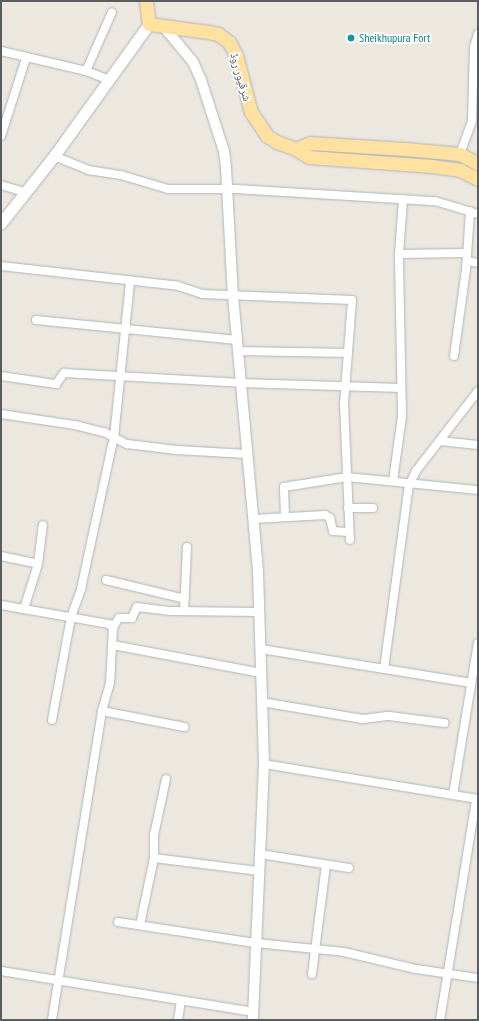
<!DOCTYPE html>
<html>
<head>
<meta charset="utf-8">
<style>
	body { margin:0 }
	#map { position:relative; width:479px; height:1021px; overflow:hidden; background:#ece7df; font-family:"PT Sans Narrow","Noto Naskh Arabic",sans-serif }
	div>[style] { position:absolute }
	.roads { filter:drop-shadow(0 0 1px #b0b4b8) drop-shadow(0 0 1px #b0b4b8) }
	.minor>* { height:8px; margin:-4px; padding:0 4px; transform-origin:4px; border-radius:4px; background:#fff }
	.tertiary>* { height:10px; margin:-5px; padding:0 5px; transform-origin:5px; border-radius:5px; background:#fff }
	.secondary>* { height:11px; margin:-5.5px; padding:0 5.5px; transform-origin:5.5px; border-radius:5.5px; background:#fff }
	.primary>* { height:13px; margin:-6.5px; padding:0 6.5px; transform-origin:6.5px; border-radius:6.5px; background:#ffe2a1 }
	.dots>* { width:11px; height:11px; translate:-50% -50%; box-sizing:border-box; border:2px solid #fff; border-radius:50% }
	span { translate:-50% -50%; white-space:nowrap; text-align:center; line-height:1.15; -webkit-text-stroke:3.5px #fff; paint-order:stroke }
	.culture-label { font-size:12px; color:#0d838f }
	.left { translate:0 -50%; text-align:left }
	.street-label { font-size:12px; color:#585d61 }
	.frame { position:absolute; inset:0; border:2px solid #585d61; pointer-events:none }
</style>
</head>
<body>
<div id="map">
	<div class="roads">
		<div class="minor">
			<div style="left:1px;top:51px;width:87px;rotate:13.2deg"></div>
			<div style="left:86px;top:71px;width:26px;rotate:21deg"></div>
			<div style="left:86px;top:71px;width:64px;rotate:-66.2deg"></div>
			<div style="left:1px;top:136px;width:82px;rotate:-72.2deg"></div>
			<div style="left:460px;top:154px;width:35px;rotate:-70deg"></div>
			<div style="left:472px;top:121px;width:74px;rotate:-88.5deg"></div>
			<div style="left:474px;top:47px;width:14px;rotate:-73deg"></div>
			<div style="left:54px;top:156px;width:37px;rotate:22deg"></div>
			<div style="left:88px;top:170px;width:33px;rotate:9deg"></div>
			<div style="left:121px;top:175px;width:49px;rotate:16.6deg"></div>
			<div style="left:168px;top:189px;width:68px"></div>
			<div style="left:236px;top:189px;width:199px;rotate:3.5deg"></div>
			<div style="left:435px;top:201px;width:45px;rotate:16.8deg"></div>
			<div style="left:1px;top:185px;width:24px;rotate:17deg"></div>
			<div style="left:399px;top:254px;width:68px;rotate:-0.8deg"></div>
			<div style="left:467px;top:261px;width:11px;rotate:10deg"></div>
			<div style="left:1px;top:266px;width:178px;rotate:6.4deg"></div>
			<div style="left:178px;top:286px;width:25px;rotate:18deg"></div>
			<div style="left:202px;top:294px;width:150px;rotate:2.3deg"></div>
			<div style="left:352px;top:300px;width:104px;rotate:94.4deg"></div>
			<div style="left:344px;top:404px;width:136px;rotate:87.5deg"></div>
			<div style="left:36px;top:320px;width:202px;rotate:5.7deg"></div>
			<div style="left:238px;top:351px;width:110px;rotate:1deg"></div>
			<div style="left:454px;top:356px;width:87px;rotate:-82.1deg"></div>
			<div style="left:466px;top:270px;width:59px;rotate:-86.1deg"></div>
			<div style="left:1px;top:376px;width:56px;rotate:8.3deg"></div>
			<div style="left:56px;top:384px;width:14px;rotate:-54deg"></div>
			<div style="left:64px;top:373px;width:177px;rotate:3.2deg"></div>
			<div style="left:241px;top:383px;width:160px;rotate:1.8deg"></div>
			<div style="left:1px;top:414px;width:75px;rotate:8.5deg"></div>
			<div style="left:75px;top:425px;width:30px;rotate:14deg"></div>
			<div style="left:104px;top:432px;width:26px;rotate:28deg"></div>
			<div style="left:127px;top:444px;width:50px;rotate:6.8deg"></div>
			<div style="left:177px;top:450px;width:70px;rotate:3.3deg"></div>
			<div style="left:440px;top:441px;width:38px;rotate:6deg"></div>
			<div style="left:393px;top:481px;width:66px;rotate:-82.1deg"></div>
			<div style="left:402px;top:416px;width:162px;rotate:-91.1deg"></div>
			<div style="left:399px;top:254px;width:55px;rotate:-85.8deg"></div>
			<div style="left:348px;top:508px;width:25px"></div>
			<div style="left:285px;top:517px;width:30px;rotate:-92deg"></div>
			<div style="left:284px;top:487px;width:64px;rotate:-9deg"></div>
			<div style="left:347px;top:477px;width:132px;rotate:5.7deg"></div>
			<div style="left:254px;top:519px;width:71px;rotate:-3.2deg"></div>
			<div style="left:325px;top:515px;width:6px;rotate:31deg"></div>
			<div style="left:330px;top:518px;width:13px;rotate:77deg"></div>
			<div style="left:333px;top:531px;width:16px;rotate:4deg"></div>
			<div style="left:1px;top:556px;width:38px;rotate:12deg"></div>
			<div style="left:106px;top:580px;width:81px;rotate:13.5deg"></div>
			<div style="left:1px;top:605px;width:110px;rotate:10deg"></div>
			<div style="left:109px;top:624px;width:6px;rotate:45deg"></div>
			<div style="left:113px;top:628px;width:55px;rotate:93.1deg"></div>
			<div style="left:110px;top:683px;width:29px;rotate:106deg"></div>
			<div style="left:102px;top:711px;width:313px;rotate:99.2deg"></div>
			<div style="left:24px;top:609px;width:47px;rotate:-72.7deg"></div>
			<div style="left:38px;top:564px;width:39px;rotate:-83deg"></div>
			<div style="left:184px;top:611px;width:64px;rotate:-87.3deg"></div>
			<div style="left:113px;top:627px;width:11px;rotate:-56deg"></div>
			<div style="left:119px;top:618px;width:13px"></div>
			<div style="left:132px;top:618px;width:12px;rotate:-66deg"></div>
			<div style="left:137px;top:607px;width:34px;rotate:7deg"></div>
			<div style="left:171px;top:611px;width:89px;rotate:0.6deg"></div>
			<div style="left:113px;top:645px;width:151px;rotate:10.7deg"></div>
			<div style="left:261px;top:649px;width:213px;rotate:9.2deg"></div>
			<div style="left:384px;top:669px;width:186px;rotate:-82.3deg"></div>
			<div style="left:409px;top:485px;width:16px;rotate:-63deg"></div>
			<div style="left:416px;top:471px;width:101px;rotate:-52.2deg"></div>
			<div style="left:262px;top:702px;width:102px;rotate:9.6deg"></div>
			<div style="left:363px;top:719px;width:26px;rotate:-7deg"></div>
			<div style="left:389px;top:716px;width:56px;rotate:7.1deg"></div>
			<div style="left:102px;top:711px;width:84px;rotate:11deg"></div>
			<div style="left:52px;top:720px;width:105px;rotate:-79.5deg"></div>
			<div style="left:71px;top:617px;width:30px;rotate:-70deg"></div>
			<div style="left:81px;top:589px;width:156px;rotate:-77.8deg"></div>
			<div style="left:114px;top:437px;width:157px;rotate:-84.1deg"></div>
			<div style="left:264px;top:764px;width:217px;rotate:9.3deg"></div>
			<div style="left:453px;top:795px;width:154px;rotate:-80.7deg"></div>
			<div style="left:260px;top:854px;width:90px;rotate:8.9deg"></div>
			<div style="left:154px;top:858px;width:106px;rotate:7.1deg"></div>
			<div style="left:118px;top:922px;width:140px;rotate:8.7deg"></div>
			<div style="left:256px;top:943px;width:88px;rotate:5.8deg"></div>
			<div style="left:344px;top:952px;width:74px;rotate:13.3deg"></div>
			<div style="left:416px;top:969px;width:63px;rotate:8.3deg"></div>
			<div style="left:140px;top:925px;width:68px;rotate:-78.2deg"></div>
			<div style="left:154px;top:858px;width:23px;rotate:-90deg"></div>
			<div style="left:154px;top:835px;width:57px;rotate:-77.9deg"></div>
			<div style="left:1px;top:971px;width:256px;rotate:9.2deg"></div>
			<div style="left:312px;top:974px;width:110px;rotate:-82.7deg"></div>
			<div style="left:178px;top:1020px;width:19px;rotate:-81deg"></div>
			<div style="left:440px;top:1020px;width:224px;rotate:-80.7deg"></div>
		</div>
		<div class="tertiary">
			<div style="left:164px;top:27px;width:45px;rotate:50.4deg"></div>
			<div style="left:193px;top:62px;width:20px;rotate:66deg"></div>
			<div style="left:201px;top:80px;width:75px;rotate:72.1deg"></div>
			<div style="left:224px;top:151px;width:17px;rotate:83deg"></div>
			<div style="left:226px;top:168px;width:128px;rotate:86.9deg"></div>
			<div style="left:233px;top:296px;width:277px;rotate:84.8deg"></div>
			<div style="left:258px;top:572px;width:192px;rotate:88.2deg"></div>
			<div style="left:264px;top:764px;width:256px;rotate:92.5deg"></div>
		</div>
		<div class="secondary">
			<div style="left:1px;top:223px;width:85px;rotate:-51.7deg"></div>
			<div style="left:54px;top:156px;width:163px;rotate:-54.3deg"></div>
		</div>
		<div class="primary">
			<div style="left:146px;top:1px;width:23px;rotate:83deg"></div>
			<div style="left:149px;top:24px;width:60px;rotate:7.7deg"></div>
			<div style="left:208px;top:32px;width:10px;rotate:11deg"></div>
			<div style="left:218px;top:34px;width:14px;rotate:36deg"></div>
			<div style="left:229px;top:42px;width:15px;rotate:62deg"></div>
			<div style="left:236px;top:55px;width:59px;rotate:75.3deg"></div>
			<div style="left:251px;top:112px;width:29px;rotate:56deg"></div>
			<div style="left:267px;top:136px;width:12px;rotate:31deg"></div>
			<div style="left:277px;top:142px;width:20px;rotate:20deg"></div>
			<div style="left:296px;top:149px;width:15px;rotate:32deg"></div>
			<div style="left:309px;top:157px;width:123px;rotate:4.2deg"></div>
			<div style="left:432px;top:166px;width:28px;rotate:8deg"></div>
			<div style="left:460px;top:170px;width:20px;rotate:27deg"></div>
			<div style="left:296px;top:149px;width:15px;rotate:-23deg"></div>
			<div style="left:310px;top:143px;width:95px;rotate:3.6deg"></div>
			<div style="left:405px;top:149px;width:55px;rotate:5.2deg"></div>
			<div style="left:460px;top:154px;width:21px;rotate:29deg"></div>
		</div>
	</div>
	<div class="dots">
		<div style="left:351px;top:38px;background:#0f9aa8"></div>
	</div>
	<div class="culture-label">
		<span class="left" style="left:359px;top:38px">Sheikhupura Fort</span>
	</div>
	<div class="street-label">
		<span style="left:241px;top:77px;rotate:74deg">شرقپور روڈ</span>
	</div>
	<div class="frame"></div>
</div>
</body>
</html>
